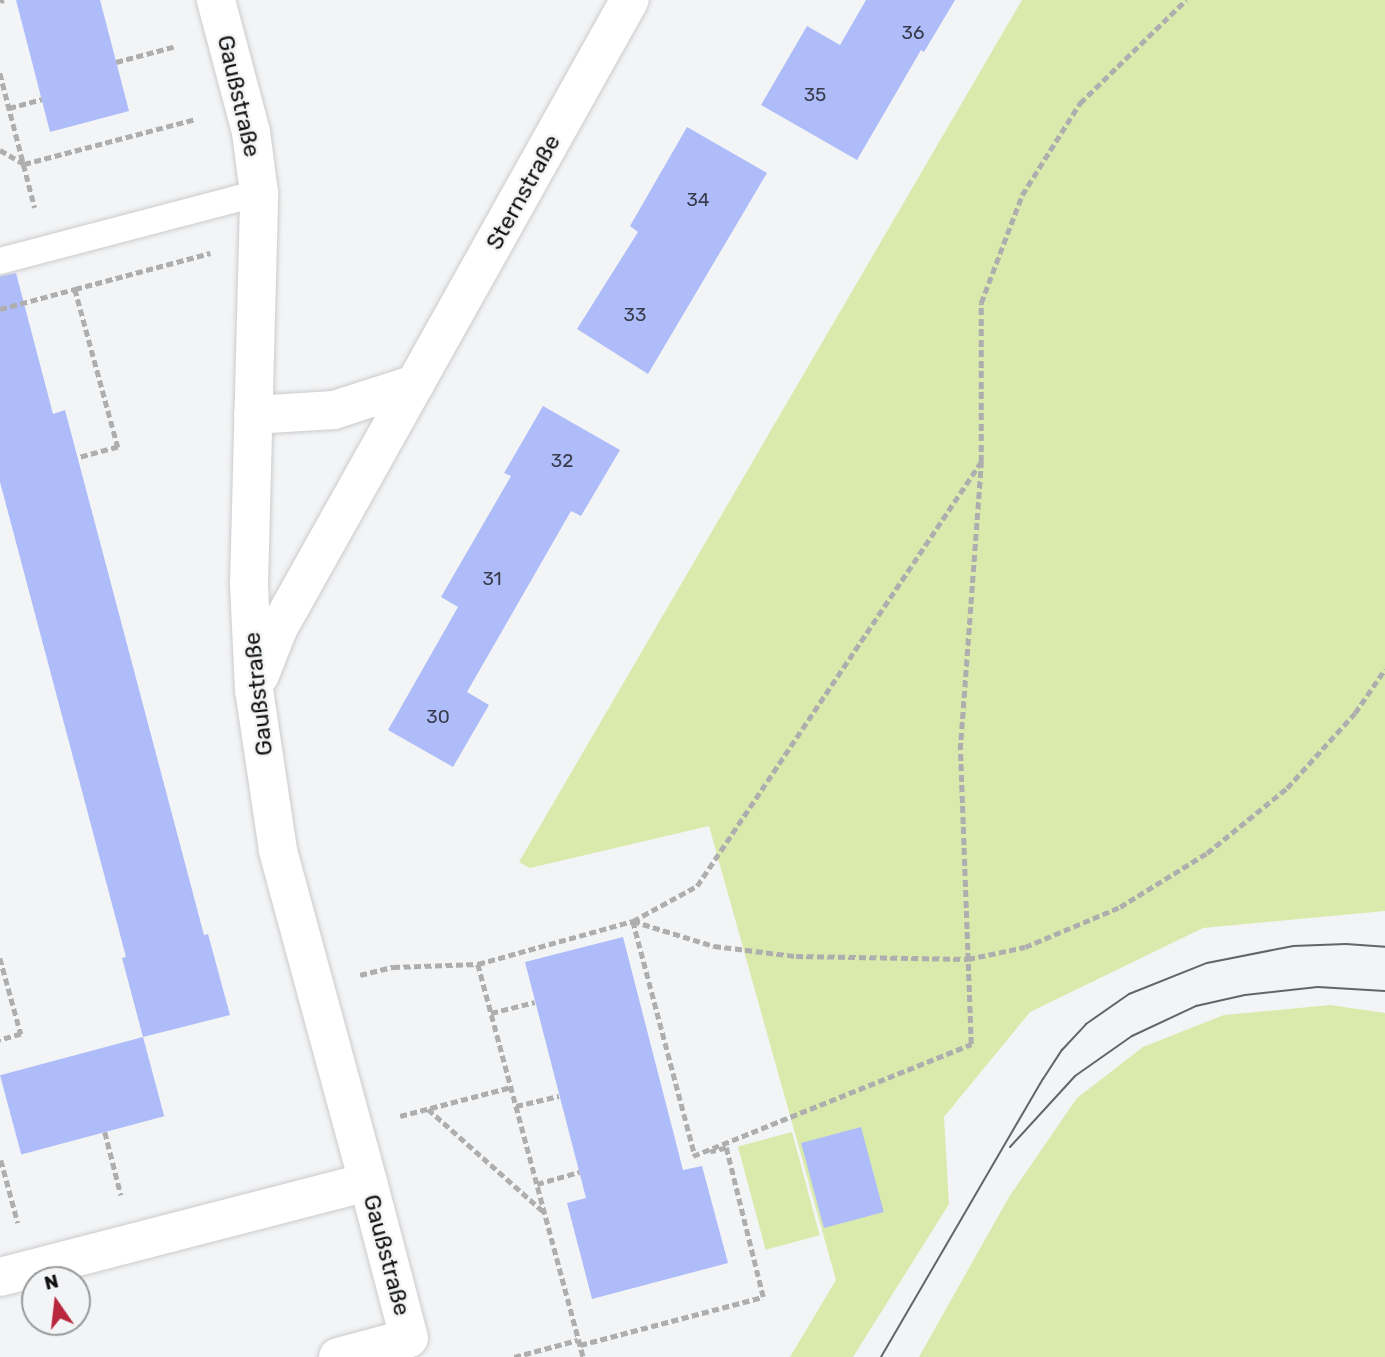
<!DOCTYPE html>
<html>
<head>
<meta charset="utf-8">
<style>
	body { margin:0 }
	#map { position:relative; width:1385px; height:1357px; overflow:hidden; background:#f3f4f5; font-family:Rubik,sans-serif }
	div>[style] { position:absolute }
	.green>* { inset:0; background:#daeaac; transform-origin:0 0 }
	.building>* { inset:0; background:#aebdf9; transform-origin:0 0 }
	.path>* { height:4.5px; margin-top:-2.25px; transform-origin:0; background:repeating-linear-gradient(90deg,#aeaeaf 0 7px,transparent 0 10.5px) }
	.roads { filter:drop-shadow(0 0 2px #cbcbcd) drop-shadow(0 0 2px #cbcbcd) }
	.service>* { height:26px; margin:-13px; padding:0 13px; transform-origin:13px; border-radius:13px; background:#fff }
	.minor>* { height:38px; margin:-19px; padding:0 19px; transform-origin:19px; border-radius:19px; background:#fff }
	.tram>* { height:2px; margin:-1px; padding:0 1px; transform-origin:1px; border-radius:1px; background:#646566 }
	span { translate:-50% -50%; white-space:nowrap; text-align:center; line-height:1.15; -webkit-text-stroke:5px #f3f4f5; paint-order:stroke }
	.number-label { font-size:19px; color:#383b4b }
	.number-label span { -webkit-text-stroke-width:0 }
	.street-label { font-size:23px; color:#101011 }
	.north { position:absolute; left:21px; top:1266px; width:70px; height:70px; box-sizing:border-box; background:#f3f4f5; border:2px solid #98999a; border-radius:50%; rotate:346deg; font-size:19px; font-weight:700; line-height:28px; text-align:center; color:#101011 }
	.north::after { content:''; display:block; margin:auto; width:24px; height:32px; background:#b9273c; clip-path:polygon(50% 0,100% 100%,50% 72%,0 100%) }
</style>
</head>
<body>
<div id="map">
	<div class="green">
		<div style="clip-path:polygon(1022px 0,1385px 0,1385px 911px,1203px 928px,1030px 1012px,944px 1117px,949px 1204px,853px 1357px,790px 1357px,836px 1280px,709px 826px,530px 868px,519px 862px)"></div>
		<div style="clip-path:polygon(1330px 1005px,1385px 1013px,1385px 1357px,919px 1357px,1009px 1197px,1077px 1098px,1143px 1047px,1224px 1015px)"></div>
		<div style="left:792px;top:1132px;width:107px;height:56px;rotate:75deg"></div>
	</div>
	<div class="building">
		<div style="clip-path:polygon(16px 0,100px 0,129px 111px,50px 132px)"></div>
		<div style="clip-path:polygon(866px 0,955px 0,924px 52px,921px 50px,857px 160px,761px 105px,807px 26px,840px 45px)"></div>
		<div style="clip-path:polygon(687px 127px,767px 173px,648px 374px,577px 329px,638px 232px,630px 226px)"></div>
		<div style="clip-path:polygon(16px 273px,53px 414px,65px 410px,204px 935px,208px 934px,230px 1015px,143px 1037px,122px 958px,126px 957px,0 482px,0 276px)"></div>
		<div style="clip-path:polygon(543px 406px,620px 450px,581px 516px,571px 511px,467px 692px,489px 705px,453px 767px,388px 730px,458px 607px,441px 597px,511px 476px,504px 473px)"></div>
		<div style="clip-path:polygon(623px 937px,683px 1170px,702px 1166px,728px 1263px,592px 1299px,567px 1203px,586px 1198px,525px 962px)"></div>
		<div style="left:143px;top:1037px;width:82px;height:148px;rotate:75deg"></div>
		<div style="left:861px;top:1127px;width:88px;height:62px;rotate:75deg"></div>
	</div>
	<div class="path">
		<div style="left:0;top:1px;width:4px;rotate:-14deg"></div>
		<div style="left:116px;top:62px;width:62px;rotate:-14.9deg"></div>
		<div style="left:0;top:73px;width:139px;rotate:75.5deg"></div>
		<div style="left:9px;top:108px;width:34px;rotate:-15deg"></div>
		<div style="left:0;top:150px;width:28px;rotate:30deg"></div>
		<div style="left:24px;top:164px;width:177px;rotate:-14.7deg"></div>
		<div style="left:75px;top:289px;width:140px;rotate:-14.9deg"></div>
		<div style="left:0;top:309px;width:78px;rotate:-14.9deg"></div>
		<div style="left:75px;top:289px;width:164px;rotate:74.8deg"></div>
		<div style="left:118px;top:447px;width:42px;rotate:165deg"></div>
		<div style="left:633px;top:921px;width:85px;rotate:17.2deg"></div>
		<div style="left:714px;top:946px;width:83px;rotate:7deg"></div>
		<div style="left:796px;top:956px;width:172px;rotate:1deg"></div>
		<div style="left:968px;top:959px;width:58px;rotate:-11.9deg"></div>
		<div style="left:1025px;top:947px;width:103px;rotate:-22.8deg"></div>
		<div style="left:1120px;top:907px;width:102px;rotate:-31.8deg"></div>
		<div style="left:1207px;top:853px;width:103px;rotate:-39.1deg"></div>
		<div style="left:1287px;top:788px;width:101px;rotate:-47.8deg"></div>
		<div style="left:1355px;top:713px;width:53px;rotate:-55.7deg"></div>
		<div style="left:633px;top:921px;width:242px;rotate:75.2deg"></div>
		<div style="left:0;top:958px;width:79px;rotate:74.6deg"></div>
		<div style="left:21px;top:1034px;width:22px;rotate:164deg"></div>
		<div style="left:478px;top:964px;width:407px;rotate:75deg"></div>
		<div style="left:360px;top:975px;width:34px;rotate:-14deg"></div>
		<div style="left:393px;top:967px;width:85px;rotate:-2deg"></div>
		<div style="left:478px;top:964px;width:161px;rotate:-15.5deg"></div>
		<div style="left:633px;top:921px;width:73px;rotate:-28.7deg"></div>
		<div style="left:697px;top:886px;width:510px;rotate:-56.19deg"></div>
		<div style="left:491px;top:1013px;width:45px;rotate:-14deg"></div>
		<div style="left:516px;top:1106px;width:44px;rotate:-13.1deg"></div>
		<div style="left:428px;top:1109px;width:155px;rotate:41.6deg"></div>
		<div style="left:400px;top:1116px;width:115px;rotate:-14.6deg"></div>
		<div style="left:105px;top:1132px;width:65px;rotate:75.7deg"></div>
		<div style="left:693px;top:1156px;width:300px;rotate:-21.9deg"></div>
		<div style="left:971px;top:1044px;width:294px;rotate:-92.1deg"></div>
		<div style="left:960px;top:750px;width:289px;rotate:-85.8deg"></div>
		<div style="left:981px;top:462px;width:159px;rotate:-90deg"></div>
		<div style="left:981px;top:303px;width:116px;rotate:-69.2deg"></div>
		<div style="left:1022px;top:195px;width:109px;rotate:-57.8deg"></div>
		<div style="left:1080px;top:103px;width:148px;rotate:-44.2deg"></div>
		<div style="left:1px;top:1160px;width:65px;rotate:74.9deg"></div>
		<div style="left:537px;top:1184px;width:44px;rotate:-15.9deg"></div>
		<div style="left:580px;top:1345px;width:189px;rotate:-14.7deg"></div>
		<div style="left:763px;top:1297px;width:154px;rotate:-103.9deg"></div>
		<div style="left:726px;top:1148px;width:16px;rotate:166deg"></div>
		<div style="left:514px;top:1357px;width:66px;rotate:-14.9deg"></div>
	</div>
	<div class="roads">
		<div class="service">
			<div style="left:0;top:261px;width:268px;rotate:-14.7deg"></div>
		</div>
		<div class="minor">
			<div style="left:253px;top:415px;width:81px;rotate:-3.5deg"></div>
			<div style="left:334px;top:410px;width:85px;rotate:-17.8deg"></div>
			<div style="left:415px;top:384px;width:440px;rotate:-60.8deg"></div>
			<div style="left:260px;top:675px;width:49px;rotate:-68.6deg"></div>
			<div style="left:278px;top:629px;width:281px;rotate:-60.8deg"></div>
			<div style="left:0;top:1277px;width:380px;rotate:-14.5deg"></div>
			<div style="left:368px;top:1182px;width:344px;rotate:-105.2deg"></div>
			<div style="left:278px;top:850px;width:162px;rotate:-98.5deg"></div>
			<div style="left:254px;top:690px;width:106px;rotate:-92.7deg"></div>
			<div style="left:249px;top:584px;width:391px;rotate:-88.5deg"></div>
			<div style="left:259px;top:193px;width:62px;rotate:-97.5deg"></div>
			<div style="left:251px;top:132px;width:137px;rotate:-104.9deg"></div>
			<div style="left:338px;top:1357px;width:73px;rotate:-15deg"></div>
			<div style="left:409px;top:1338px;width:161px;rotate:-104.7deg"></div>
		</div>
	</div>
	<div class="tram">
		<div style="left:1010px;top:1147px;width:96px;rotate:-47.5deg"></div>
		<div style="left:1075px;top:1076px;width:70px;rotate:-35.1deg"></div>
		<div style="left:1132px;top:1036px;width:71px;rotate:-25.1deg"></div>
		<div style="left:1196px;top:1006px;width:50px;rotate:-12.7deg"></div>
		<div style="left:1245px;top:995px;width:73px;rotate:-6.3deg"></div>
		<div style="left:1318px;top:987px;width:67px;rotate:3.4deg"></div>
		<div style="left:881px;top:1357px;width:322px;rotate:-59.8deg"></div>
		<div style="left:1043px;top:1079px;width:35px;rotate:-57deg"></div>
		<div style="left:1062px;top:1050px;width:35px;rotate:-47deg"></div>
		<div style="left:1086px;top:1024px;width:52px;rotate:-34.9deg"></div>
		<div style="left:1129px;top:994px;width:84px;rotate:-21.7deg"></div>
		<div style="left:1207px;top:963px;width:88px;rotate:-11.2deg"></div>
		<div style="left:1293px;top:946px;width:53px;rotate:-2.2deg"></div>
		<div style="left:1346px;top:944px;width:39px;rotate:4deg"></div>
	</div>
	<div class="number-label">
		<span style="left:913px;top:33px">36</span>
		<span style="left:815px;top:95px">35</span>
		<span style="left:698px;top:200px">34</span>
		<span style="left:635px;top:315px">33</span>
		<span style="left:562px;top:461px">32</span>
		<span style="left:492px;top:579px">31</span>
		<span style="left:438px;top:717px">30</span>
	</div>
	<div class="street-label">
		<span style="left:239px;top:96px;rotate:77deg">Gaußstraße</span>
		<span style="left:523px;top:192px;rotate:-61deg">Sternstraße</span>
		<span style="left:258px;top:694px;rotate:-96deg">Gaußstraße</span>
		<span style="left:387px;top:1255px;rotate:75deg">Gaußstraße</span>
	</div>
	<div class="north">N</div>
</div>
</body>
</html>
